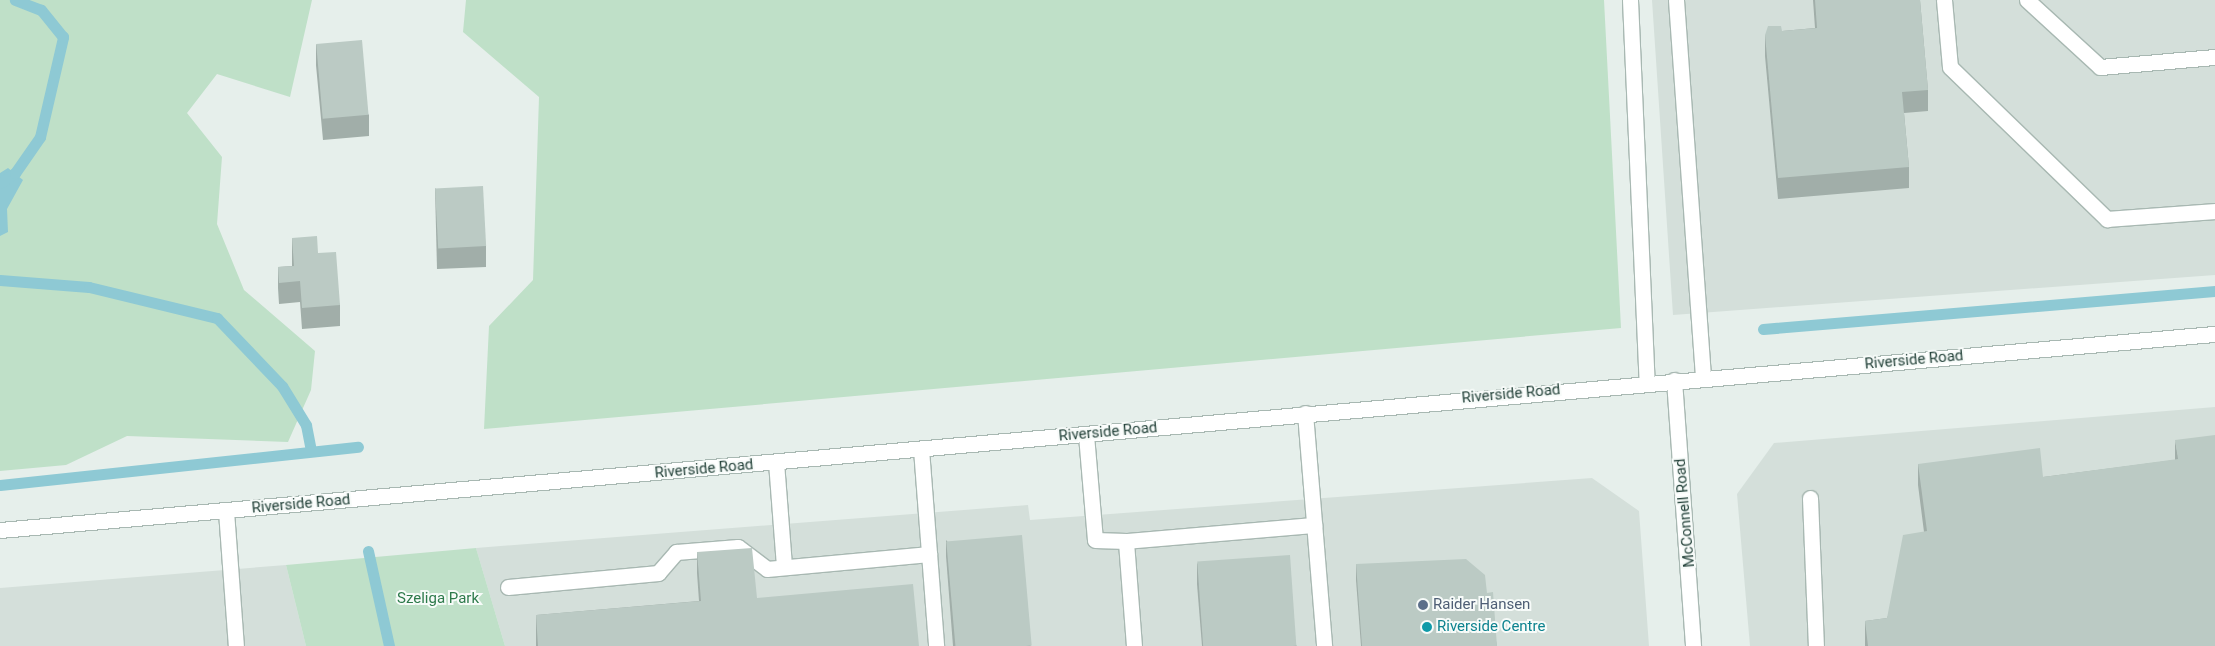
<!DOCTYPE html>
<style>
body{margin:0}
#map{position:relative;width:2215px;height:646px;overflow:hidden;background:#e6efeb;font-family:Roboto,sans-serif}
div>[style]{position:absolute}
.built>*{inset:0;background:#d4dfda}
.green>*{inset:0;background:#bfe0c8}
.water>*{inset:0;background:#8ec9d4}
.stream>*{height:11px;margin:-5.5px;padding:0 5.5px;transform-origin:5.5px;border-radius:5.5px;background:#8ec9d4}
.roads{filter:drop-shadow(1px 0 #a8b8b2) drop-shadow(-1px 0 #a8b8b2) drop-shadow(0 1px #a8b8b2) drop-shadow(0 -1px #a8b8b2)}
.lane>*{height:15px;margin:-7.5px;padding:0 7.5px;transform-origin:7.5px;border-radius:7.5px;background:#fff}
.street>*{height:15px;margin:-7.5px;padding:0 7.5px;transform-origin:7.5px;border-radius:7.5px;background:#fff}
.secondary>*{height:15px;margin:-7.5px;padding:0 7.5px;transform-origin:7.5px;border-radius:7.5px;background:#fff}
.wall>*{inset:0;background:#a1aea9}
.building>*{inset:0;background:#bbcac4;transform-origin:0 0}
.dots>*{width:14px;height:14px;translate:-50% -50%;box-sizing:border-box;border:2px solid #f7fbf9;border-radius:50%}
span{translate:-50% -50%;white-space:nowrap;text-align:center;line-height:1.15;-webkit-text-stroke:4px #f7fbf9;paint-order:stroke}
.street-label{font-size:15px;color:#24423a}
.park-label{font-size:15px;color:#2d7a4b}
.service-label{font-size:15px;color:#4e5e75}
.left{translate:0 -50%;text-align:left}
.culture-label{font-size:15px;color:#0d838f}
</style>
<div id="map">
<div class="built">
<i style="clip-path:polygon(1652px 0,2215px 0,2215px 275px,1673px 315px)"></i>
<i style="clip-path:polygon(2215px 407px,2215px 646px,1750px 646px,1737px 494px,1774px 443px)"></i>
<i style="clip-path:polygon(1592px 478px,1639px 511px,1649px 646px,505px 646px,476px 548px,1028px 505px,1030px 520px)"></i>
<i style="clip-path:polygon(286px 565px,306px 646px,0 646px,0 588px)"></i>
</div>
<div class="green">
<i style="clip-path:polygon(0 0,312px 0,290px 97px,217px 74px,187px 113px,222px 157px,217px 224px,244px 290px,315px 351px,311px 390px,288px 442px,127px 436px,66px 465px,0 471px)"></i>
<i style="clip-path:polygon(466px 0,1604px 0,1621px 328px,484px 429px,489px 326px,533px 280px,539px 97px,463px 32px)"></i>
<i style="clip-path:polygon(476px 548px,505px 646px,306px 646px,286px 565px)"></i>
</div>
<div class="water">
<i style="clip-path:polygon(8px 168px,23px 180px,7px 209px,8px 232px,0 236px,0 173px)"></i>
</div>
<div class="stream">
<i style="left:0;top:183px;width:18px;rotate:-34deg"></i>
<i style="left:15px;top:173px;width:44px;rotate:-55.2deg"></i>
<i style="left:40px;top:137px;width:103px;rotate:-77deg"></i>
<i style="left:63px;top:37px;width:35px;rotate:-129deg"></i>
<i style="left:41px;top:10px;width:28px;rotate:-159deg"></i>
<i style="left:0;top:280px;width:89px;rotate:4.5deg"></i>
<i style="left:89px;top:287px;width:132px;rotate:13.6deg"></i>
<i style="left:217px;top:318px;width:94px;rotate:46.3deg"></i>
<i style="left:282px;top:386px;width:46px;rotate:58.4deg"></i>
<i style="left:306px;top:425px;width:26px;rotate:79deg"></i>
<i style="left:1763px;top:329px;width:454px;rotate:-4.8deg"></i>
<i style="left:0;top:485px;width:360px;rotate:-6.1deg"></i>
<i style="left:368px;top:551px;width:97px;rotate:77.5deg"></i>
</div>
<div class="roads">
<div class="lane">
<i style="left:1630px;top:0;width:382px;rotate:87.5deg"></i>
<i style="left:1676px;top:0;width:378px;rotate:85.9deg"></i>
<i style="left:1944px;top:0;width:67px;rotate:84.9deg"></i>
<i style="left:1950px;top:67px;width:219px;rotate:44.1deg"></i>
<i style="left:2107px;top:219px;width:108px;rotate:-4.2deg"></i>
<i style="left:2027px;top:0;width:99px;rotate:42.5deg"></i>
<i style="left:2100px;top:67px;width:115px;rotate:-5deg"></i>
<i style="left:1305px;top:413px;width:234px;rotate:85.3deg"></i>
<i style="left:1086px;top:435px;width:105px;rotate:85.1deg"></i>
<i style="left:1095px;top:540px;width:31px;rotate:2deg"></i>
<i style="left:921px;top:449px;width:198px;rotate:85.6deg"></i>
<i style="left:776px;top:462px;width:105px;rotate:85.6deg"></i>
<i style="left:1810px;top:498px;width:148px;rotate:87.7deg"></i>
<i style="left:226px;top:511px;width:135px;rotate:85.8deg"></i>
<i style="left:508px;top:587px;width:151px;rotate:-5.3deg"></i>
<i style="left:658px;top:573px;width:28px;rotate:-49deg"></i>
<i style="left:676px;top:552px;width:62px;rotate:-4.6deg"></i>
<i style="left:738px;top:547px;width:36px;rotate:37deg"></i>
<i style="left:767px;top:569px;width:163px;rotate:-5.3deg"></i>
<i style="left:1134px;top:646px;width:105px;rotate:-94.4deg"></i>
<i style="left:1126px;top:541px;width:189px;rotate:-4.9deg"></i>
</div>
<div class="street">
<i style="left:1674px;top:380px;width:267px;rotate:85.9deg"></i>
</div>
<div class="secondary">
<i style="left:0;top:530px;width:2224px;rotate:-5.06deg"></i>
</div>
</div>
<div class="wall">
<i style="clip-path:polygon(1813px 0,1920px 0,1928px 90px,1928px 111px,1904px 113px,1909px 167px,1909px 188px,1778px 199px,1765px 56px,1765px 35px,1782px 31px,1815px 28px)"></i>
<i style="clip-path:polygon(316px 44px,369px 115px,369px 136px,323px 140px,316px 65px)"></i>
<i style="clip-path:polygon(435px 188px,486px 246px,486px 267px,437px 269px)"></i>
<i style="clip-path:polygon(292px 238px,318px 253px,340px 305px,340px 326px,302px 329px,300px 302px,279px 304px,278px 288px,278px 267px,292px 266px)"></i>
<i style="clip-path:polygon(2175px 440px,2215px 646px,1865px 646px,1865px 621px,1887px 618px,1924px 532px,1918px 485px,1918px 464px,2043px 477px,2175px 460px)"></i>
<i style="clip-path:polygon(946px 540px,1031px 646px,953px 646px,946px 556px)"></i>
<i style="clip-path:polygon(697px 552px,757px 598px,919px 646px,536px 646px,536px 615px,699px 601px,697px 573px)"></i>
<i style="clip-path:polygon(1197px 563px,1297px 646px,1202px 646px,1197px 584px)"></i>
<i style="clip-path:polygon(1356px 564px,1487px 593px,1497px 646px,1361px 646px,1356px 580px)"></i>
</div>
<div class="building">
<i style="clip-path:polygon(1815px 0,1920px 0,1928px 90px,1902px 92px,1909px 167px,1778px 178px,1765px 35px,1768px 26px,1781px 26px,1782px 31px,1817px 28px)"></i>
<i style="left:362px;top:40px;width:75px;height:46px;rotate:85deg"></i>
<i style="left:483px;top:186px;width:60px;height:48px;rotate:87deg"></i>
<i style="clip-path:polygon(317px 236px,318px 253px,336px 252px,340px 305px,302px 308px,300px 281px,279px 283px,278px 267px,294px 266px,292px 238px)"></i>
<i style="clip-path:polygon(2215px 435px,2215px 646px,1868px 646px,1865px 621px,1887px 618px,1903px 535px,1927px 531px,1918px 464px,2040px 448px,2043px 477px,2178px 459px,2175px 440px)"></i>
<i style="left:1022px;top:535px;width:111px;height:76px;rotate:85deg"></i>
<i style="clip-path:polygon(752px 548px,757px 598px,913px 584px,919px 646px,538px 646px,536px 615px,701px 601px,697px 552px)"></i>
<i style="left:1290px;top:555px;width:91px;height:93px;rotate:86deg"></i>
<i style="clip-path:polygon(1466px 559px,1485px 575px,1487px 593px,1493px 592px,1497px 646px,1362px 646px,1356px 564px)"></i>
</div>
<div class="dots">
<i style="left:1423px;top:605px;background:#5c6f8a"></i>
<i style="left:1427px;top:627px;background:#0f9aa8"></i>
</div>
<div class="street-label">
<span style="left:1914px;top:360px;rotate:-5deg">Riverside Road</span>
<span style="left:1511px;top:394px;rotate:-5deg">Riverside Road</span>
<span style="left:1108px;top:432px;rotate:-5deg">Riverside Road</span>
<span style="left:704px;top:469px;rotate:-5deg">Riverside Road</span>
<span style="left:301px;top:504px;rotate:-5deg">Riverside Road</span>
<span style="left:1685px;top:513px;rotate:-95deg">McConnell Road</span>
</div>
<div class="park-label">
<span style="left:438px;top:599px">Szeliga Park</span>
</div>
<div class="service-label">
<span class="left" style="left:1433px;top:605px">Raider Hansen</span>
</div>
<div class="culture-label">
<span class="left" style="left:1437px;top:627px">Riverside Centre</span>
</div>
</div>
